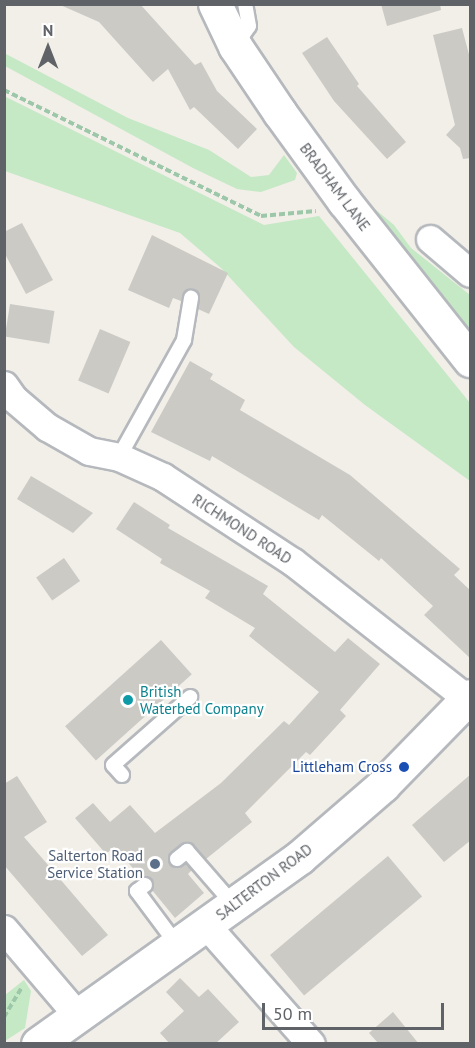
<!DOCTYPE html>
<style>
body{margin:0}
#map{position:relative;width:475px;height:1048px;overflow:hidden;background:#f1efe8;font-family:"PT Sans",sans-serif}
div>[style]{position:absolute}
.green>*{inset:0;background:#c5e8c5}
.building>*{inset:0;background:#cccac5;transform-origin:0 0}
.path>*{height:4px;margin-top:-2px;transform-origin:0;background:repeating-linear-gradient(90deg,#9cc7a9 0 6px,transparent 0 9px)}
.roads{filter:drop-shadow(2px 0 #b5b8bc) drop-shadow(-2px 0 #b5b8bc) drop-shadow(0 2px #b5b8bc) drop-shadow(0 -2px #b5b8bc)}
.lane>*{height:14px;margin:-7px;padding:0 7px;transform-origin:7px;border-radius:7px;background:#fff}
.street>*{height:27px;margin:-13.5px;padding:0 13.5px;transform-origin:13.5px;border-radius:13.5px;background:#fff}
.secondary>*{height:33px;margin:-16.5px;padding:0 16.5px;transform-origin:16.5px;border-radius:16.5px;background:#fff}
.dots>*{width:16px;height:16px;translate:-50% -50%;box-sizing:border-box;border:3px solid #fff;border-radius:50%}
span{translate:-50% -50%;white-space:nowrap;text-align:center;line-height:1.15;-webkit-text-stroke:4.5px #fff;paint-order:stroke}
.street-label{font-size:15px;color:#5f6368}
.culture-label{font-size:15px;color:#0d838f}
.left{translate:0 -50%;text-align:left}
.transit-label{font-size:15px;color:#164399}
.right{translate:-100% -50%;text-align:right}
.service-label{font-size:15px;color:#4e5e75}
.frame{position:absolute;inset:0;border:6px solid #5f6368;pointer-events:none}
.north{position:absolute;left:18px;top:18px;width:60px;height:60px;-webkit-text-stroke:4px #fff;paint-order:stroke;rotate:0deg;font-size:16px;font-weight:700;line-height:24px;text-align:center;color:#5f6368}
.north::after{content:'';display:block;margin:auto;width:21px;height:27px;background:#5f6368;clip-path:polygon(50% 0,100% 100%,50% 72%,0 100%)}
.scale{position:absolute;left:262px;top:1003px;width:182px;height:27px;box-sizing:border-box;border:3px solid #5f6368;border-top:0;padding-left:8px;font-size:18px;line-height:21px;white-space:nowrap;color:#5f6368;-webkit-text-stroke:4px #fff;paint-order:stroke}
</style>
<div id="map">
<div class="green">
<i style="clip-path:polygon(4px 53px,128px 118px,209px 150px,251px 177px,269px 175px,284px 155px,297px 173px,295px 180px,261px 192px,237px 189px,193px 168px,5px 66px)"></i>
<i style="clip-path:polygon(4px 96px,264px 225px,319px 216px,470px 403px,470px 481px,365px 405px,294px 347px,221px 268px,180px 233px,5px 171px)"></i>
<i style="clip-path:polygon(358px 195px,394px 225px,411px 248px,470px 295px,470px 337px)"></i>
<i style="clip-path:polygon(24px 980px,31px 991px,25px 1028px,5px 1041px,5px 995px)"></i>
</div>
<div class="building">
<i style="clip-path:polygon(58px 4px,140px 4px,195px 65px,201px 62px,217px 91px,257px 129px,238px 149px,194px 107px,190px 110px,168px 69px,153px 82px,99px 22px)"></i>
<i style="clip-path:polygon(381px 4px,440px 4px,441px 10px,387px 26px)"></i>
<i style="clip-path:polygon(462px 28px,471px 62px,471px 158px,463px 159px,460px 148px,446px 135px,455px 125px,433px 35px)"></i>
<i style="clip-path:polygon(327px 37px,359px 84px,357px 86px,406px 142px,387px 159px,334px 101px,302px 53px)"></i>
<i style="clip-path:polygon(22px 223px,53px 280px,26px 294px,4px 252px,4px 232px)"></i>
<i style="clip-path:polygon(152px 235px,228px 273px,209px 314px,198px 309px,200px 295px,193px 289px,184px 292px,181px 301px,173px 298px,169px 308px,128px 290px)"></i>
<i style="left:10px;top:304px;width:45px;height:33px;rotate:9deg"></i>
<i style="left:100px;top:329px;width:33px;height:56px;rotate:23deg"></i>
<i style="clip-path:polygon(190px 361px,213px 374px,210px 379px,245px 400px,240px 410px,350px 475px,460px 569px,454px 575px,471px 591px,471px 659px,424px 615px,433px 606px,381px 558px,379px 561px,322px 515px,319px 520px,212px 456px,210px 461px,151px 432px)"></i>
<i style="clip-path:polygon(31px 476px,60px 493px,93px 513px,73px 533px,17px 499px)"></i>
<i style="clip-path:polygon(134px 502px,170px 525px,168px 528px,268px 586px,263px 594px,335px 652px,348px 638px,380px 664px,340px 710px,346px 716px,310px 755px,306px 752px,245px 813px,252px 822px,206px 859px,189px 842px,171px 852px,170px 865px,178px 868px,186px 863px,192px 870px,188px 874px,204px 893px,175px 918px,152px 890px,152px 879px,141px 877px,114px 847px,106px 854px,75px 818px,93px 803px,110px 822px,130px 805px,155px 833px,221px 783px,284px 721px,289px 725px,319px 692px,249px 636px,255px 628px,205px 598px,210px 591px,160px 563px,162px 559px,116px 529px)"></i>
<i style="left:64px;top:558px;width:28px;height:34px;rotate:55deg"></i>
<i style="left:161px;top:640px;width:46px;height:129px;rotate:48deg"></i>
<i style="clip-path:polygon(471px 774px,471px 840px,444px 862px,412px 825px)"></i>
<i style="clip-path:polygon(17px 776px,47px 822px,24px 837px,108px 935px,82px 956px,4px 865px,4px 784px)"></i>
<i style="left:388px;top:856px;width:53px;height:154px;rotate:50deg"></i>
<i style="clip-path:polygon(180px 978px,199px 997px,208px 989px,239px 1022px,215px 1044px,170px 1044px,160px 1033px,184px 1011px,166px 992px)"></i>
<i style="clip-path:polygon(393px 1012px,419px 1044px,379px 1044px,369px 1033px)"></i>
</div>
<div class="path">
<i style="left:4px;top:90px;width:286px;rotate:26.1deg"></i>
<i style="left:261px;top:216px;width:55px;rotate:-5.2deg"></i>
<i style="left:4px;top:1017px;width:33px;rotate:-59deg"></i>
</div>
<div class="roads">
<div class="lane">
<i style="left:235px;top:46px;width:24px;rotate:-55deg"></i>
<i style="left:249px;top:26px;width:22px;rotate:-100deg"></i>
<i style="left:119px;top:457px;width:134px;rotate:-60.9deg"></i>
<i style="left:184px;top:340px;width:43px;rotate:-80.5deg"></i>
<i style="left:122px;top:775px;width:13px;rotate:-132deg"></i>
<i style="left:113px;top:765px;width:103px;rotate:-41.4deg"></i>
<i style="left:177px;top:859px;width:13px;rotate:-39deg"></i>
<i style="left:187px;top:851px;width:72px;rotate:49deg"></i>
<i style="left:145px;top:885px;width:10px;rotate:143deg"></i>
<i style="left:137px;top:891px;width:69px;rotate:53.3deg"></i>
</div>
<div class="street">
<i style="left:430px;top:239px;width:52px;rotate:40.4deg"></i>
<i style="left:4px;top:385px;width:16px;rotate:55deg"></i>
<i style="left:13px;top:398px;width:45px;rotate:40.5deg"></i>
<i style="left:47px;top:427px;width:48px;rotate:29.7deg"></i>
<i style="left:89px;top:451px;width:31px;rotate:11deg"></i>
<i style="left:119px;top:457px;width:48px;rotate:24.4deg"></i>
<i style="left:163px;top:477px;width:155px;rotate:33.2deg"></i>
<i style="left:293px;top:562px;width:222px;rotate:38.1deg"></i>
<i style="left:207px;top:926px;width:157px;rotate:48.6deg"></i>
<i style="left:4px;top:929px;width:114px;rotate:49.6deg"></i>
</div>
<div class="secondary">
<i style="left:215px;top:4px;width:47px;rotate:64.5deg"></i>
<i style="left:235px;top:46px;width:81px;rotate:56.1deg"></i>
<i style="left:280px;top:113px;width:109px;rotate:54deg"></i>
<i style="left:344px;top:201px;width:203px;rotate:51.6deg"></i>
<i style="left:38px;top:1044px;width:322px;rotate:-35.5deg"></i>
<i style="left:300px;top:857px;width:110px;rotate:-40.9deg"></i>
<i style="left:383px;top:785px;width:124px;rotate:-45.7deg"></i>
</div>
</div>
<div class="dots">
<i style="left:128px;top:700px;background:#0f9aa8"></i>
<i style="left:404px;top:767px;background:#1a4fb4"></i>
<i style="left:155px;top:864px;background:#5c6f8a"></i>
</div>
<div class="street-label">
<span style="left:335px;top:187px;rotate:53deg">BRADHAM LANE</span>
<span style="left:242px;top:529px;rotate:33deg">RICHMOND ROAD</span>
<span style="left:264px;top:882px;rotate:-37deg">SALTERTON ROAD</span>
</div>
<div class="culture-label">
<span class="left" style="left:140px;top:700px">British<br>Waterbed Company</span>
</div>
<div class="transit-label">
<span class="right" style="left:392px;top:767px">Littleham Cross</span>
</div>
<div class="service-label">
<span class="right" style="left:143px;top:864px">Salterton Road<br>Service Station</span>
</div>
<div class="frame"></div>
<div class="north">N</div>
<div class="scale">50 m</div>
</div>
